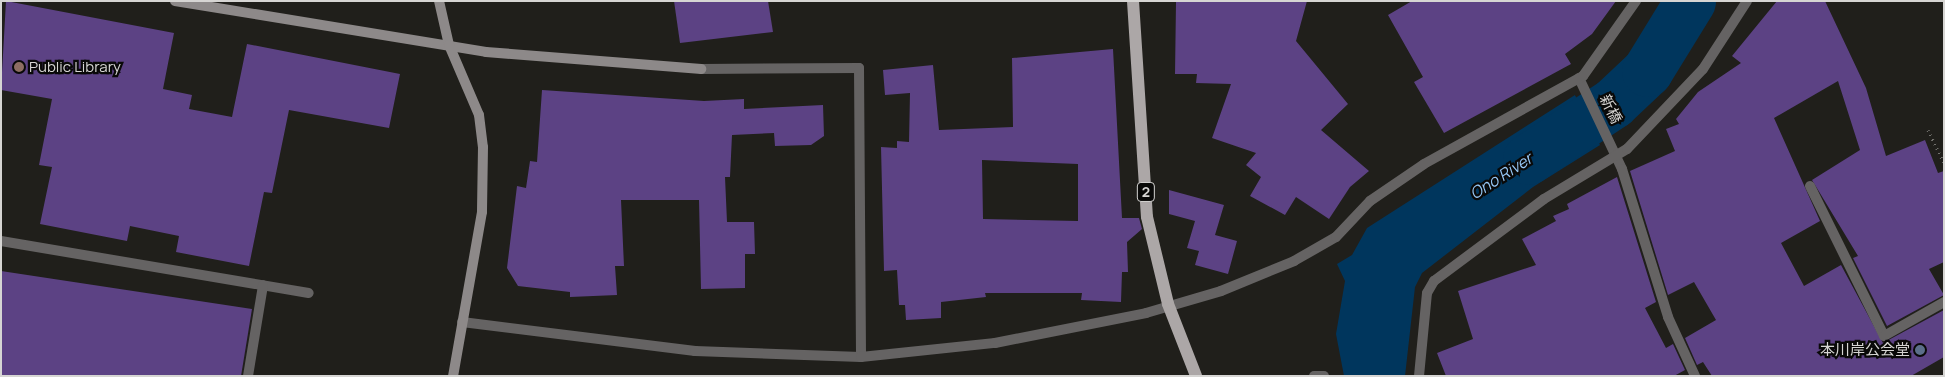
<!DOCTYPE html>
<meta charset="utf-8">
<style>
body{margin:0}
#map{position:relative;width:1945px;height:377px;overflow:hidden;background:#201f1b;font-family:Manrope,"Noto Sans JP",sans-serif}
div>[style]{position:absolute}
.water>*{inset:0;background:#00365d}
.pier>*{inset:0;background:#201f1b;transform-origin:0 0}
.river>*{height:51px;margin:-25.5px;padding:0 25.5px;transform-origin:25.5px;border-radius:25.5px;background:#00365d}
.building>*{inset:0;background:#5c4284}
.path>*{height:3px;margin-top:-1.5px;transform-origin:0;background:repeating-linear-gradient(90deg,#72716d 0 1px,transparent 0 5px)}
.lane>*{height:10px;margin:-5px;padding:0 5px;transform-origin:5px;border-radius:5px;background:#656363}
.street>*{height:10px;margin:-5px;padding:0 5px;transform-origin:5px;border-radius:5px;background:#656363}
.secondary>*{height:10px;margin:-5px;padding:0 5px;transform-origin:5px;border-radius:5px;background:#8d8989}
.primary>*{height:12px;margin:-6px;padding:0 6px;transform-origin:6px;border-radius:6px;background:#aca7a7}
.dots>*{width:14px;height:14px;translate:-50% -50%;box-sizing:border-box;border:2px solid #090908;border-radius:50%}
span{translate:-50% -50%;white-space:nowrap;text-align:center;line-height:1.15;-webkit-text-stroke:4.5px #090908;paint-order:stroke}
.shield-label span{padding:1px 4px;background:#090908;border:1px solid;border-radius:4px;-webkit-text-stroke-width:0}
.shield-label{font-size:14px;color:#d6d5d3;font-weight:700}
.poi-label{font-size:15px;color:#d6d5d3}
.left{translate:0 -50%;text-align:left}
.right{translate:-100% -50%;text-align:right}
.street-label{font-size:15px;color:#d6d5d3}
.water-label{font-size:16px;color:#96c7f5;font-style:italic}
.frame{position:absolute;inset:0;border:2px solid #d6d5d3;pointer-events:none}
</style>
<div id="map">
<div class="water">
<i style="clip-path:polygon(1575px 95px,1600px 145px,1533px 187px,1422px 273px,1415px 287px,1405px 376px,1344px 376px,1336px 334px,1345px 281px,1337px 264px,1352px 255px,1367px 228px)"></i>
</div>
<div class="pier">
<i style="left:1577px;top:94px;width:56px;height:2px;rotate:63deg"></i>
</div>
<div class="river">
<i style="left:1528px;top:159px;width:102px;rotate:-33.4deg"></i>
<i style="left:1613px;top:103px;width:47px;rotate:-43.3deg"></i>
<i style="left:1647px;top:71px;width:82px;rotate:-58.4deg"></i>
</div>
<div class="building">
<i style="clip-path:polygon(6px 1px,174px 33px,163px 89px,192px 95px,189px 109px,232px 117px,247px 44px,400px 74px,389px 128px,289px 110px,272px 193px,264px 192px,249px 266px,176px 252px,179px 236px,130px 226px,127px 241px,40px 224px,52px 167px,39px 165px,52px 99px,1px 90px)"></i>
<i style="clip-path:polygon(674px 1px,768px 1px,773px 32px,680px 43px)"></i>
<i style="clip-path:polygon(1307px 1px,1296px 41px,1348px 104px,1321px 130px,1369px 171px,1350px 187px,1329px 219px,1296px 197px,1285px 215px,1250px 196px,1261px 177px,1246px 165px,1256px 153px,1212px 138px,1231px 84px,1196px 83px,1197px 74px,1175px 74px,1176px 2px)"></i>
<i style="clip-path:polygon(1412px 1px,1616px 1px,1592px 34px,1565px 54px,1571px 64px,1444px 133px,1414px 82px,1423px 77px,1388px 15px)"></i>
<i style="clip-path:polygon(1777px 1px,1825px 1px,1866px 88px,1886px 156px,1925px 140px,1938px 173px,1944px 171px,1944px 262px,1929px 269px,1944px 295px,1887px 326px,1853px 258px,1858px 256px,1812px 180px,1860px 150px,1838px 81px,1774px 118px,1820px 221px,1781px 243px,1804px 286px,1841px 265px,1883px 343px,1944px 310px,1944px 357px,1911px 376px,1712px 376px,1703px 362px,1697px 365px,1685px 338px,1716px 320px,1694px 282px,1668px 295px,1630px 171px,1675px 151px,1666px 129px,1679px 124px,1676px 119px,1698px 92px,1741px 63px,1732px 56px)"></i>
<i style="clip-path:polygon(evenodd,1113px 49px,1122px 218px,1139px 218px,1142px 229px,1127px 242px,1128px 272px,1122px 272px,1121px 302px,1081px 300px,1082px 293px,985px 293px,986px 297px,941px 302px,941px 318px,906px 320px,905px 305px,899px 305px,897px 270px,884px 271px,881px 147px,897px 148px,897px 141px,909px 142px,910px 93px,885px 95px,883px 70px,933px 65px,939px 130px,1013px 127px,1012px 58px,1113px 49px,982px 160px,1078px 164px,1078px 221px,983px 219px,982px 160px)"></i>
<i style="clip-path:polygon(542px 90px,704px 101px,744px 99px,744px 109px,823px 105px,824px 136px,811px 145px,775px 146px,774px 133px,732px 135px,730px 177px,725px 177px,727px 222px,754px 222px,755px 254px,745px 254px,745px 288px,701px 289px,699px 200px,621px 200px,624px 266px,615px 266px,617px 295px,570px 297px,570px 292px,518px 286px,507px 268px,517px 186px,526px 188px,530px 161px,537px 162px)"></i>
<i style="clip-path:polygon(1617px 177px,1656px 302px,1645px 308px,1666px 348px,1673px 344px,1685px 370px,1674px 376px,1446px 376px,1437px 353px,1473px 339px,1458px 291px,1536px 265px,1522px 239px,1556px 221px,1553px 216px,1569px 209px,1567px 204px)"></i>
<i style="clip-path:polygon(1169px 190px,1224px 205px,1215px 235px,1237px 241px,1228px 274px,1195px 265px,1199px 251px,1187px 248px,1195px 221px,1169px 214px)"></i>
<i style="clip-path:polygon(1px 271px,252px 309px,241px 376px,1px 376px)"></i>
</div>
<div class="path">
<i style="left:1928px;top:130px;width:37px;rotate:64deg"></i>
</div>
<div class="lane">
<i style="left:1810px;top:186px;width:167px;rotate:63.7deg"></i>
<i style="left:1884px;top:336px;width:69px;rotate:-29.5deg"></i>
</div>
<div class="street">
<i style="left:701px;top:69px;width:158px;rotate:-0.4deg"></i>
<i style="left:859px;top:68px;width:289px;rotate:89.6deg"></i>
<i style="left:1579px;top:78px;width:101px;rotate:64.7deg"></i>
<i style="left:1622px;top:169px;width:155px;rotate:72.7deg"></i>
<i style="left:1668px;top:317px;width:65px;rotate:65.4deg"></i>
<i style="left:1px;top:241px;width:312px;rotate:9.6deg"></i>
<i style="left:462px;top:322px;width:235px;rotate:7.1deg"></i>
<i style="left:695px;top:351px;width:166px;rotate:2.1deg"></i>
<i style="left:861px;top:357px;width:135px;rotate:-6deg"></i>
<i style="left:995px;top:343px;width:154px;rotate:-11.2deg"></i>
<i style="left:1146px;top:313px;width:78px;rotate:-16.3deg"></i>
<i style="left:1221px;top:291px;width:79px;rotate:-22.3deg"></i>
<i style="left:1294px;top:261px;width:48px;rotate:-29.7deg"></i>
<i style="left:1336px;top:237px;width:50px;rotate:-46.6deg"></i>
<i style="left:1370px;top:201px;width:65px;rotate:-34.4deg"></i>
<i style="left:1424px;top:164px;width:182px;rotate:-29deg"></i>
<i style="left:1583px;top:76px;width:92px;rotate:-54.8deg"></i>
<i style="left:248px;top:376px;width:92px;rotate:-80.6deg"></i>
<i style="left:1314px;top:376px;width:10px"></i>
<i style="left:1419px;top:376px;width:83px;rotate:-84.5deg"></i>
<i style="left:1427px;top:293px;width:14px;rotate:-60deg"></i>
<i style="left:1434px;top:281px;width:137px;rotate:-36.7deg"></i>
<i style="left:1544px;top:199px;width:97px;rotate:-31.1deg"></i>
<i style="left:1627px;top:149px;width:110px;rotate:-46.5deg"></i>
<i style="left:1703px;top:69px;width:81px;rotate:-57.1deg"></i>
</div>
<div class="secondary">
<i style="left:175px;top:1px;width:315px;rotate:9.3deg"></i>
<i style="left:486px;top:52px;width:216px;rotate:4.5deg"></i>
<i style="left:439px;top:1px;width:45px;rotate:77.2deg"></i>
<i style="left:449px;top:45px;width:76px;rotate:66.8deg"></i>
<i style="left:479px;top:115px;width:32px;rotate:83deg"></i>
<i style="left:483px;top:147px;width:65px;rotate:90.9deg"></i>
<i style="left:482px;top:212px;width:167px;rotate:100deg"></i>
</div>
<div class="primary">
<i style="left:1133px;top:1px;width:216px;rotate:86.3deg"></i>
<i style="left:1147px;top:217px;width:89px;rotate:76.4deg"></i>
<i style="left:1168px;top:304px;width:77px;rotate:68.7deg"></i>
</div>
<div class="dots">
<i style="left:19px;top:67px;background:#8d6e63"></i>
<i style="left:1920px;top:350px;background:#5c6f8a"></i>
</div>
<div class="shield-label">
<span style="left:1146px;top:192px">2</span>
</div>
<div class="poi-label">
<span class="left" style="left:29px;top:67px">Public Library</span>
<span class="right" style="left:1910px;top:350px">本川岸公会堂</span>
</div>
<div class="street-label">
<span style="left:1611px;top:109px;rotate:64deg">新橋</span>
</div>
<div class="water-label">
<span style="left:1501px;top:176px;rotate:-33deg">Ono River</span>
</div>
<div class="frame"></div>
</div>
